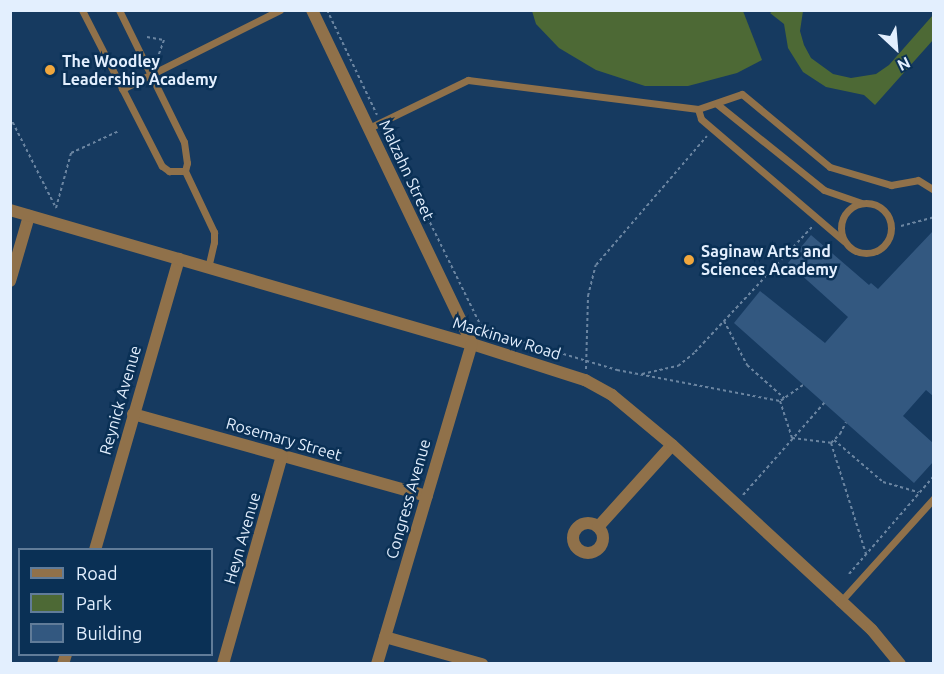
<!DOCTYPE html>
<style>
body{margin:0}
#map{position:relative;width:944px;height:674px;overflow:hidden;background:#163a60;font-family:Ubuntu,sans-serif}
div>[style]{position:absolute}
.green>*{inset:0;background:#4d6935}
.building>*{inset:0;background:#335880}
.path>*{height:2px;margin-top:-1px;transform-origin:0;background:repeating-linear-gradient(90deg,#6b85a1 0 3px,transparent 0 6px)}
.service>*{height:7px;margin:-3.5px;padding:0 3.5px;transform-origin:3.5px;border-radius:3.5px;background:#90714a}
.service>.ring{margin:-3.5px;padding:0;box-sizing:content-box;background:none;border:7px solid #90714a;border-radius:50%}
.minor>*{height:12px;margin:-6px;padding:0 6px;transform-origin:6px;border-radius:6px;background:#90714a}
.minor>.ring{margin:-6px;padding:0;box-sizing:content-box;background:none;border:12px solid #90714a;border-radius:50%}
.tertiary>*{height:12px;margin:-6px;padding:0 6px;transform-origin:6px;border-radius:6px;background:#90714a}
.dots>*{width:16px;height:16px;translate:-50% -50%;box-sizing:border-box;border:3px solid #0a3055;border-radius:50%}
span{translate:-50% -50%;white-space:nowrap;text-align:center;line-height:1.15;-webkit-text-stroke:5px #0a3055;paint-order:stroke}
.poi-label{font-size:16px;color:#e3effe;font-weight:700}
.left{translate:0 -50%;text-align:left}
.street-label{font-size:16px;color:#e3effe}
.frame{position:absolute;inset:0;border:12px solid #e3effe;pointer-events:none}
.legend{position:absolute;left:18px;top:548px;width:195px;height:108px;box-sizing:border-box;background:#0a3055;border:2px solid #617c99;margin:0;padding:8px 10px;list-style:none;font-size:18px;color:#e3effe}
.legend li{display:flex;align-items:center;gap:12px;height:30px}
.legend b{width:30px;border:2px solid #617c99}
.north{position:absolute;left:866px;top:18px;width:60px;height:60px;-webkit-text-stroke:4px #0a3055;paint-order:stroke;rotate:154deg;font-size:16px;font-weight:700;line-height:24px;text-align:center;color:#e3effe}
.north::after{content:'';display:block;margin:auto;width:21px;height:27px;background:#e3effe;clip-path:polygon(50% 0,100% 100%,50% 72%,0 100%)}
</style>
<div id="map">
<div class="green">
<i style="clip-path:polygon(532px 11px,743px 11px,762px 60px,737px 73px,688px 86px,645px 86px,596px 70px,559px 48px,536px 24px)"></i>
<i style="clip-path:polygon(773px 11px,803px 11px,800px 31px,804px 45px,811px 58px,833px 74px,851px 78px,876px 74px,889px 65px,933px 15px,933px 40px,875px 105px,864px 95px,826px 87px,803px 72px,788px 48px,784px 24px,770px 13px)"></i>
</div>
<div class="building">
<i style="clip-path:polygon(933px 231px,933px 396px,926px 390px,903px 416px,933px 443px,933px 462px,914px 483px,734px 323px,760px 291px,825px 343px,848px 317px,788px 263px,811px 235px,869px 285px,871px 283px,878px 289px)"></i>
</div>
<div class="path">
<i style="left:327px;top:10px;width:116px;rotate:64.5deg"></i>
<i style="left:147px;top:37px;width:17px;rotate:10deg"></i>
<i style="left:164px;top:40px;width:20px;rotate:110deg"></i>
<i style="left:10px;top:117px;width:102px;rotate:63.2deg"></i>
<i style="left:56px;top:208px;width:57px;rotate:-74.7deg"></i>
<i style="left:71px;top:153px;width:53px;rotate:-24.6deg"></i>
<i style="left:385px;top:131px;width:222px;rotate:63.8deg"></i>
<i style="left:483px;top:330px;width:140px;rotate:16.6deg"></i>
<i style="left:617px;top:370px;width:166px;rotate:10.8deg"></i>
<i style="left:901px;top:226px;width:34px;rotate:-15deg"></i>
<i style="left:724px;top:321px;width:50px;rotate:62.4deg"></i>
<i style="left:747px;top:365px;width:50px;rotate:41.7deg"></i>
<i style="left:586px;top:369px;width:73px;rotate:-88.4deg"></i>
<i style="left:588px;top:296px;width:32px;rotate:-76deg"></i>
<i style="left:596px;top:265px;width:170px;rotate:-49.3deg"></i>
<i style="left:642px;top:374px;width:37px;rotate:-13deg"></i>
<i style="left:678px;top:366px;width:22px;rotate:-39deg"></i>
<i style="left:695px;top:352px;width:173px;rotate:-46.9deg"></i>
<i style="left:803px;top:385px;width:28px;rotate:145deg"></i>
<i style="left:780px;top:401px;width:39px;rotate:72deg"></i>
<i style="left:792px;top:438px;width:39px;rotate:7deg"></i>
<i style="left:831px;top:443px;width:13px;rotate:-45deg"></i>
<i style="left:840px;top:434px;width:13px;rotate:-63deg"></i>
<i style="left:834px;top:440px;width:65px;rotate:40.6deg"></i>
<i style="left:883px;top:482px;width:37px;rotate:16deg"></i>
<i style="left:831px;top:443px;width:116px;rotate:72.5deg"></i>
<i style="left:743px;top:495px;width:123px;rotate:-48.6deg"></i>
<i style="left:849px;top:574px;width:130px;rotate:-49.1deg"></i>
</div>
<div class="service">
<i style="left:82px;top:10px;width:175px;rotate:62.9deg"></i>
<i style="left:162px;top:166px;width:9px;rotate:36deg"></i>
<i style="left:169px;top:171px;width:16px"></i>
<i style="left:119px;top:10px;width:147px;rotate:63.8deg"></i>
<i style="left:184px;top:142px;width:21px;rotate:82deg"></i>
<i style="left:187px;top:163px;width:8px;rotate:104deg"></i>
<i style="left:185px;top:171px;width:68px;rotate:64.6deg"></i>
<i style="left:214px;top:232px;width:10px;rotate:90deg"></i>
<i style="left:214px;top:242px;width:27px;rotate:103deg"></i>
<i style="left:122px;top:89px;width:177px;rotate:-26.6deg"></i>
<i style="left:717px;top:104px;width:137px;rotate:38.8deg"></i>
<i style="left:824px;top:190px;width:39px;rotate:19deg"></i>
<i style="left:698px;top:109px;width:10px;rotate:73deg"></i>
<i style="left:701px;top:119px;width:188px;rotate:40.5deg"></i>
<i style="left:369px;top:128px;width:110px;rotate:-25.9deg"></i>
<i style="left:468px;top:80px;width:232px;rotate:7.2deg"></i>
<i style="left:698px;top:109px;width:46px;rotate:-18.8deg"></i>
<i style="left:742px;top:94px;width:114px;rotate:39.7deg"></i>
<i style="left:830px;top:167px;width:64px;rotate:16.4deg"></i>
<i style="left:891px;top:185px;width:27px;rotate:-10deg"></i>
<i style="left:918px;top:180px;width:19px;rotate:32deg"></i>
<i class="ring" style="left:841px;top:203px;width:43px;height:43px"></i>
<i style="left:841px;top:601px;width:139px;rotate:-47.9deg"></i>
</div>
<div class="minor">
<i style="left:10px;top:281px;width:68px;rotate:-73.7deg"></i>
<i style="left:133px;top:414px;width:305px;rotate:15.6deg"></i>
<i class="ring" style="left:573px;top:523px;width:18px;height:18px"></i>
<i style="left:598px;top:527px;width:110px;rotate:-47.9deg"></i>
<i style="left:95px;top:550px;width:303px;rotate:-73.9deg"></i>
<i style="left:385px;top:637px;width:101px;rotate:15.6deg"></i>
<i style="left:63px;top:664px;width:10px;rotate:-73deg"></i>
<i style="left:223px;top:664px;width:216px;rotate:-74.2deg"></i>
</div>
<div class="tertiary">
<i style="left:312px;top:10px;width:370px;rotate:64.4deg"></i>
<i style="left:10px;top:210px;width:481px;rotate:16.2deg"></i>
<i style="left:472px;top:344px;width:119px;rotate:17.7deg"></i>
<i style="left:585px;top:380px;width:31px;rotate:29deg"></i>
<i style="left:612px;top:395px;width:78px;rotate:39.8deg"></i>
<i style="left:672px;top:445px;width:230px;rotate:42.7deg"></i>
<i style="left:841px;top:601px;width:42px;rotate:43.1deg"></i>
<i style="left:872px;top:630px;width:44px;rotate:50.5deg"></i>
<i style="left:377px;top:664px;width:334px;rotate:-73.5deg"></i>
</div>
<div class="dots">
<i style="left:50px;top:70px;background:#f0a73e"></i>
<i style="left:689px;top:260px;background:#f0a73e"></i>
</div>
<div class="poi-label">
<span class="left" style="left:62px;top:70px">The Woodley<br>Leadership Academy</span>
<span class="left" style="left:701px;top:260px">Saginaw Arts and<br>Sciences Academy</span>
</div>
<div class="street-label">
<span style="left:407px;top:170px;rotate:65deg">Malzahn Street</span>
<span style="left:507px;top:338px;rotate:17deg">Mackinaw Road</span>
<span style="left:120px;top:400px;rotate:-74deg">Reynick Avenue</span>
<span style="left:284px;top:439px;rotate:16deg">Rosemary Street</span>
<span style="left:408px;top:499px;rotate:-74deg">Congress Avenue</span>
<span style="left:242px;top:538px;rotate:-74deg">Heyn Avenue</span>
</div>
<div class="frame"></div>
<ul class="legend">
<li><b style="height:8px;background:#90714a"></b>Road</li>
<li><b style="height:16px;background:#4d6935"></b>Park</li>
<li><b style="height:16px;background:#335880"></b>Building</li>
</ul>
<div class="north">N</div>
</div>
